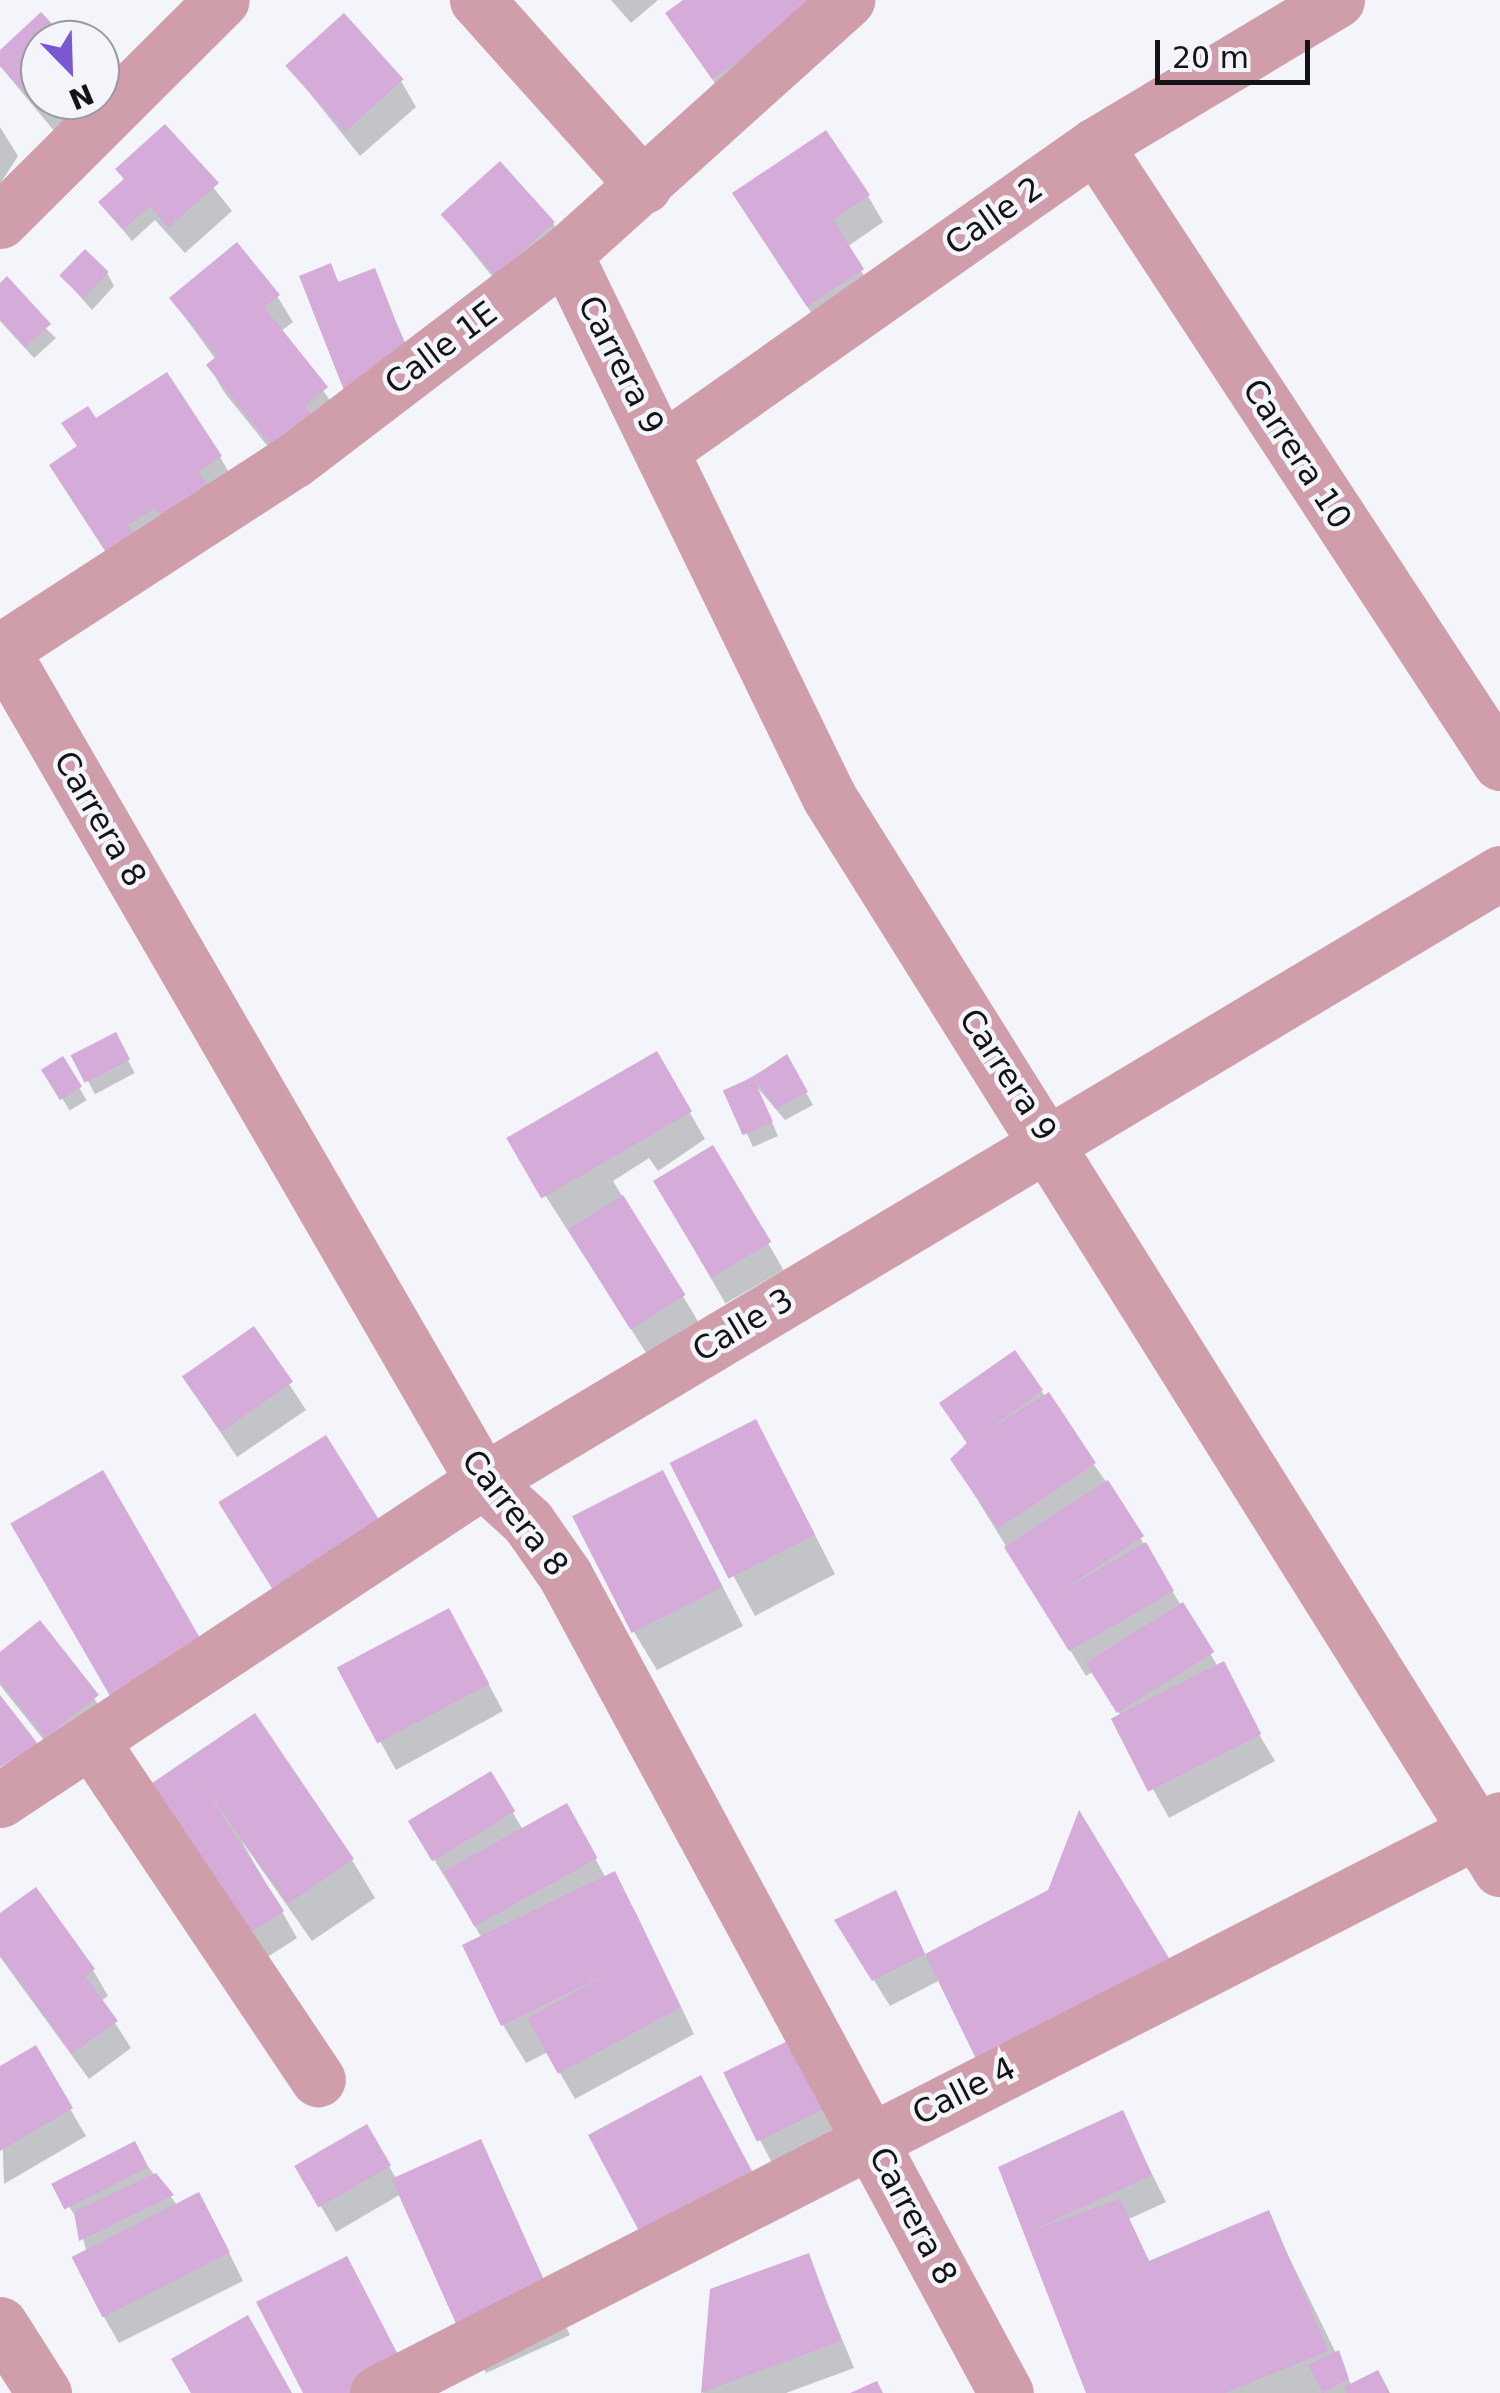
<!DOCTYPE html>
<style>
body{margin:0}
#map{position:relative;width:1500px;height:2393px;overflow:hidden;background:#f4f5fb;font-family:"DejaVu Sans",sans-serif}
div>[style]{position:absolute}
.shadow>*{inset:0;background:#0003;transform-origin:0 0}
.building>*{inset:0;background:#d5abd9;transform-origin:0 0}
.minor>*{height:55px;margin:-27.5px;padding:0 27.5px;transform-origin:27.5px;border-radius:27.5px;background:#d09eaa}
span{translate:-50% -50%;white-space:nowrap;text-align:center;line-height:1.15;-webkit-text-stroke:9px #f4f5fb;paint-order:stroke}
.street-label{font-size:32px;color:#141416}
.north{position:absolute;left:20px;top:20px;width:100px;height:100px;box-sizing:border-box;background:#f4f5fb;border:2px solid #9a9b9f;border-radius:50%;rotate:157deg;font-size:28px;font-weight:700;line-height:40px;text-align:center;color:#141416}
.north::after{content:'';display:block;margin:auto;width:35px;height:45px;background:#7b58d2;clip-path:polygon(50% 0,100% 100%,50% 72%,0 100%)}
.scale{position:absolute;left:1155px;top:40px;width:155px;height:45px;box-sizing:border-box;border:5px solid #141416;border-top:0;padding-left:12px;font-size:30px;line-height:35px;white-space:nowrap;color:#141416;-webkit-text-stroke:8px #f4f5fb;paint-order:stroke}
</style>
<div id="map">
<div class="shadow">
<i style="clip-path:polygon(611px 0,658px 0,631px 23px)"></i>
<i style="clip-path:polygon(688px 0,847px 0,729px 104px,668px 14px)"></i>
<i style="clip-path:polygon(41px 16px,63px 40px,40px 40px,40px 100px,100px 100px,60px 138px,0 66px,0 53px)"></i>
<i style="clip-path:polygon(288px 66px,401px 81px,416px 107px,360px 156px)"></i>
<i style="clip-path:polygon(0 127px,18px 156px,0 184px)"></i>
<i style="clip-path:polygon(165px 127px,232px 211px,185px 253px,155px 220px,132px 241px,101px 203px,125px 181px,119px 170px)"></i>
<i style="clip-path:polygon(868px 196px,883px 222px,847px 247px,877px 297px,824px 332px,768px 247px)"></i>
<i style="clip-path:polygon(443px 215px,553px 223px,568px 250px,511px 300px)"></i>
<i style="clip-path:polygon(330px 267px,340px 284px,374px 271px,427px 393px,363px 418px)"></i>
<i style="clip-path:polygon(107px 273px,114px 286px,92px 310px,62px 276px)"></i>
<i style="clip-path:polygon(0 286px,56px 338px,34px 358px,0 321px)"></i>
<i style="clip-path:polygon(277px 296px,293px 322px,280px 332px,341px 415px,294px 479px,224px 392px,209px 366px,216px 360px,172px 299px)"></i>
<i style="clip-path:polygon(96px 422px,220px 457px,235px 483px,142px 552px,79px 448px)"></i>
<i style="left:115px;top:1036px;width:42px;height:45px;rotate:62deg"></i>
<i style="clip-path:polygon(656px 1054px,705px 1139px,658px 1171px,649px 1158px,613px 1181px,699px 1323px,647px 1354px,527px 1167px)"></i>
<i style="clip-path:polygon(786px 1057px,813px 1105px,785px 1120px,756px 1086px,778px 1136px,753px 1147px,727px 1091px)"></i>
<i style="left:62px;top:1059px;width:48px;height:20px;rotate:59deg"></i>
<i style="left:713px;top:1148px;width:141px;height:67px;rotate:60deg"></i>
<i style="clip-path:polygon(253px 1329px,306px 1410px,237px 1457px,200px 1402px)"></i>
<i style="clip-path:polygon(1014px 1353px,1107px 1483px,1275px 1761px,1169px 1818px,1116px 1722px,1122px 1718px,1094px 1671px,1086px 1676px,969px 1486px,968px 1445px,942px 1404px)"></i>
<i style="clip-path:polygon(777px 1461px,835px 1574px,755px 1616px,674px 1465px)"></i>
<i style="clip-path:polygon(684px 1512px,743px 1626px,657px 1670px,634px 1632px)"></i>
<i style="clip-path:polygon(39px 1624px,112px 1723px,62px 1763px,0 1685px,0 1655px)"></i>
<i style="clip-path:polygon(463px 1637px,503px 1711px,396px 1770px,340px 1669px)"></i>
<i style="clip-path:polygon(191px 1762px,352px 1860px,375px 1898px,312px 1941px,241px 1840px,297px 1938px,249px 1969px)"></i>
<i style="clip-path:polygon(490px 1774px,523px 1830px,566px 1807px,606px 1878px,614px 1874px,636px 1913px,694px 2034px,575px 2099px,548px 2052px,526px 2063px,503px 2025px,482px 1938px,410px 1820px)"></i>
<i style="clip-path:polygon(895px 1893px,926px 1956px,1172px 1969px,940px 1980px,890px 2006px,853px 1947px)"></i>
<i style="clip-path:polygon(0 1916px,93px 1970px,108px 1996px,101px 2001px,131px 2048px,89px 2079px,0 1957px)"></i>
<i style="clip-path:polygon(35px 2049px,86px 2136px,4px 2184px,0 2069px)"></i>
<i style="clip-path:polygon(810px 2066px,843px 2133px,774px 2167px,726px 2074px)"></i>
<i style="clip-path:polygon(1122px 2114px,1166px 2202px,1129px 2219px,1150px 2263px,1268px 2214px,1352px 2386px,1388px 2393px,1088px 2393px,1029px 2231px)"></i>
<i style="clip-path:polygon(366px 2127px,397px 2180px,480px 2143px,570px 2335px,486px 2373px,401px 2194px,336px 2232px,298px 2167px)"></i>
<i style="clip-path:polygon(141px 2157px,177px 2205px,214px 2222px,243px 2281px,119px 2343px,104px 2317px,78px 2220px,55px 2186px)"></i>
<i style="clip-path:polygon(808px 2256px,854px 2368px,786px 2393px,703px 2393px,713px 2291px)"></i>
</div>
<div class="building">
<i style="clip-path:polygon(683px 0,832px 0,712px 79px,665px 13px)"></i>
<i style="clip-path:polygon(41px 12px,67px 40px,40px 40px,40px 100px,59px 100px,44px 114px,0 66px,0 50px)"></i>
<i style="left:344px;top:13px;width:89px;height:79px;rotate:48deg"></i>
<i style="clip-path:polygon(165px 124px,219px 183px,168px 228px,150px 206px,123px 230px,98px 202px,124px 179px,115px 169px)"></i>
<i style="clip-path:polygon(826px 130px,870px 195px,833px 220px,864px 269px,807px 307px,732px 193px)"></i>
<i style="left:500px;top:161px;width:82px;height:80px;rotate:48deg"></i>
<i style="clip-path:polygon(237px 242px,280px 295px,264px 307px,328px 387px,305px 406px,317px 421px,278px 454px,206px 365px,217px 356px,169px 298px)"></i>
<i style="left:85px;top:249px;width:33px;height:37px;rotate:44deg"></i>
<i style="clip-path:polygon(331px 263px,338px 282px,375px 268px,413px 366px,345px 393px,299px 276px)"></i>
<i style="clip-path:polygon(7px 276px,51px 324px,25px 347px,0 319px,0 283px)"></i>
<i style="clip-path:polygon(167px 372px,222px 456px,198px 472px,214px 494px,167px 525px,155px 508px,128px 525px,136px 536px,107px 554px,49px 465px,77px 446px,61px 423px,88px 406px,96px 418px)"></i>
<i style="left:116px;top:1032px;width:31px;height:51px;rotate:63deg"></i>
<i style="left:657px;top:1051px;width:70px;height:174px;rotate:60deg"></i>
<i style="clip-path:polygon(787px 1054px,808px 1092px,776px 1109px,753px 1077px)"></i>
<i style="left:63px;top:1056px;width:36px;height:26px;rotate:58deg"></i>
<i style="left:753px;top:1077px;width:49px;height:33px;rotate:66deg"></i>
<i style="left:713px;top:1145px;width:113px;height:70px;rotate:59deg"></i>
<i style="left:623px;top:1195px;width:118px;height:65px;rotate:58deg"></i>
<i style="left:254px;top:1326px;width:68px;height:88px;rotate:55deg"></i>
<i style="clip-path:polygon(1015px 1350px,1043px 1390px,982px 1434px,1049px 1392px,1096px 1463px,998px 1529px,950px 1459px,967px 1443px,939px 1403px)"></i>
<i style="left:756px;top:1419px;width:130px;height:97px;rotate:63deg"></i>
<i style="left:326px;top:1435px;width:105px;height:127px;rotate:58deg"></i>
<i style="left:103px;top:1470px;width:201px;height:107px;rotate:60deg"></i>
<i style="left:663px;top:1470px;width:131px;height:102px;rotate:63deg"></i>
<i style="clip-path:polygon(1108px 1480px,1144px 1536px,1058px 1593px,1146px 1542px,1174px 1591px,1069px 1651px,1004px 1547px)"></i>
<i style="left:1183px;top:1602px;width:59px;height:115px;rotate:58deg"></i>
<i style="left:449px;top:1608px;width:86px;height:127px;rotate:62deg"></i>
<i style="clip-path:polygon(40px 1620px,99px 1695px,45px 1738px,0 1682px,0 1652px)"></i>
<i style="left:1224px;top:1661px;width:82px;height:127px;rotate:63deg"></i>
<i style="clip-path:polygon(0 1695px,38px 1744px,0 1767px)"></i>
<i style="clip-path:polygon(255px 1713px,354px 1859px,288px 1904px,202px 1784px,284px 1911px,232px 1944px,136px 1794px)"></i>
<i style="left:491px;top:1771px;width:47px;height:97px;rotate:59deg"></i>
<i style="left:567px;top:1803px;width:63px;height:141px;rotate:61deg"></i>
<i style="clip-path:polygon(1079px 1810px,1175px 1968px,978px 2063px,925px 1954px,1048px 1890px)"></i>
<i style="clip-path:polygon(615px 1871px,681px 2007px,558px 2074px,527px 2018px,614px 1971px,501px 2026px,462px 1945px)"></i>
<i style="clip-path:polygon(36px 1887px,95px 1969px,85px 1976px,118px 2021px,72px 2054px,0 1955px,0 1913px)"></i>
<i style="clip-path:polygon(896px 1890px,925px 1954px,872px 1981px,834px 1920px)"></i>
<i style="left:796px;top:2037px;width:77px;height:81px;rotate:64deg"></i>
<i style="clip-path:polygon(36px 2045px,73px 2108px,0 2151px,0 2066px)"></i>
<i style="left:701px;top:2075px;width:114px;height:128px;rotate:62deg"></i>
<i style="clip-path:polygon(1123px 2110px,1152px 2175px,1033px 2230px,1120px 2199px,1149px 2261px,1269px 2210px,1328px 2351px,1225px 2393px,1086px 2393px,998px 2167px)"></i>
<i style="left:367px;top:2124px;width:48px;height:84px;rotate:60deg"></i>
<i style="left:481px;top:2139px;width:171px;height:98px;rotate:66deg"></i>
<i style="left:135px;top:2141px;width:29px;height:94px;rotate:63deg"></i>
<i style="clip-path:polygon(156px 2173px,174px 2195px,79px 2241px,74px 2212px)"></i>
<i style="left:199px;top:2192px;width:68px;height:143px;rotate:63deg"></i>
<i style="clip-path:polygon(809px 2253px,841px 2341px,701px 2393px,710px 2289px)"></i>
<i style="clip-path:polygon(347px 2256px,405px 2368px,357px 2393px,303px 2393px,256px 2302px)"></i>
<i style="clip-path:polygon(248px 2315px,292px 2393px,191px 2393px,171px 2359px)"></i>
<i style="clip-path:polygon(1339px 2350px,1349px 2379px,1323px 2393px,1308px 2365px)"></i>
<i style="clip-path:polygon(1378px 2370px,1390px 2393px,1347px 2393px,1344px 2387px)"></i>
<i style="clip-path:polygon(877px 2381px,883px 2393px,850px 2393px)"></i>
</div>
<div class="minor">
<i style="left:477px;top:0;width:250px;rotate:48.1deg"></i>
<i style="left:1095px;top:145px;width:739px;rotate:56.76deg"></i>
<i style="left:0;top:221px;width:313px;rotate:-44.9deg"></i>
<i style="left:565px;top:254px;width:604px;rotate:64.07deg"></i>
<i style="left:829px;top:797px;width:1265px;rotate:57.96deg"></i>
<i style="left:663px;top:449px;width:528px;rotate:-35.13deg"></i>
<i style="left:1095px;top:145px;width:282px;rotate:-30.9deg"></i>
<i style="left:0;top:647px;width:964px;rotate:59.92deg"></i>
<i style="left:483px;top:1481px;width:61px;rotate:42.3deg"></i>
<i style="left:528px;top:1522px;width:65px;rotate:55.1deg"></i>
<i style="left:565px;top:1575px;width:929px;rotate:61.67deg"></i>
<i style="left:0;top:651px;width:349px;rotate:-33deg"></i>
<i style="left:293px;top:461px;width:342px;rotate:-37.3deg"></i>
<i style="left:565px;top:254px;width:380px;rotate:-42deg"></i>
<i style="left:92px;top:1742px;width:406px;rotate:56.2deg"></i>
<i style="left:0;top:1800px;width:579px;rotate:-33.44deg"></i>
<i style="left:483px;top:1481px;width:1185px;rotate:-30.87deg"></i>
<i style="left:0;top:2324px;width:82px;rotate:57.5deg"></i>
<i style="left:377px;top:2393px;width:1261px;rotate:-27.07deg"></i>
</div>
<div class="street-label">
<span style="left:994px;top:216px;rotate:-35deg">Calle 2</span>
<span style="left:441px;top:348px;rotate:-37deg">Calle 1E</span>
<span style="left:621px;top:365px;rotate:63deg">Carrera 9</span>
<span style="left:1297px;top:454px;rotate:57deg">Carrera 10</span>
<span style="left:100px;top:819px;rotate:60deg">Carrera 8</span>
<span style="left:1008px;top:1075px;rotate:57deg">Carrera 9</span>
<span style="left:743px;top:1325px;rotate:-31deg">Calle 3</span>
<span style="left:515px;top:1513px;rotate:52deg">Carrera 8</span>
<span style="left:964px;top:2091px;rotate:-27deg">Calle 4</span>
<span style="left:913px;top:2216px;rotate:62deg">Carrera 8</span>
</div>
<div class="north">N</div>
<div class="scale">20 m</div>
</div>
